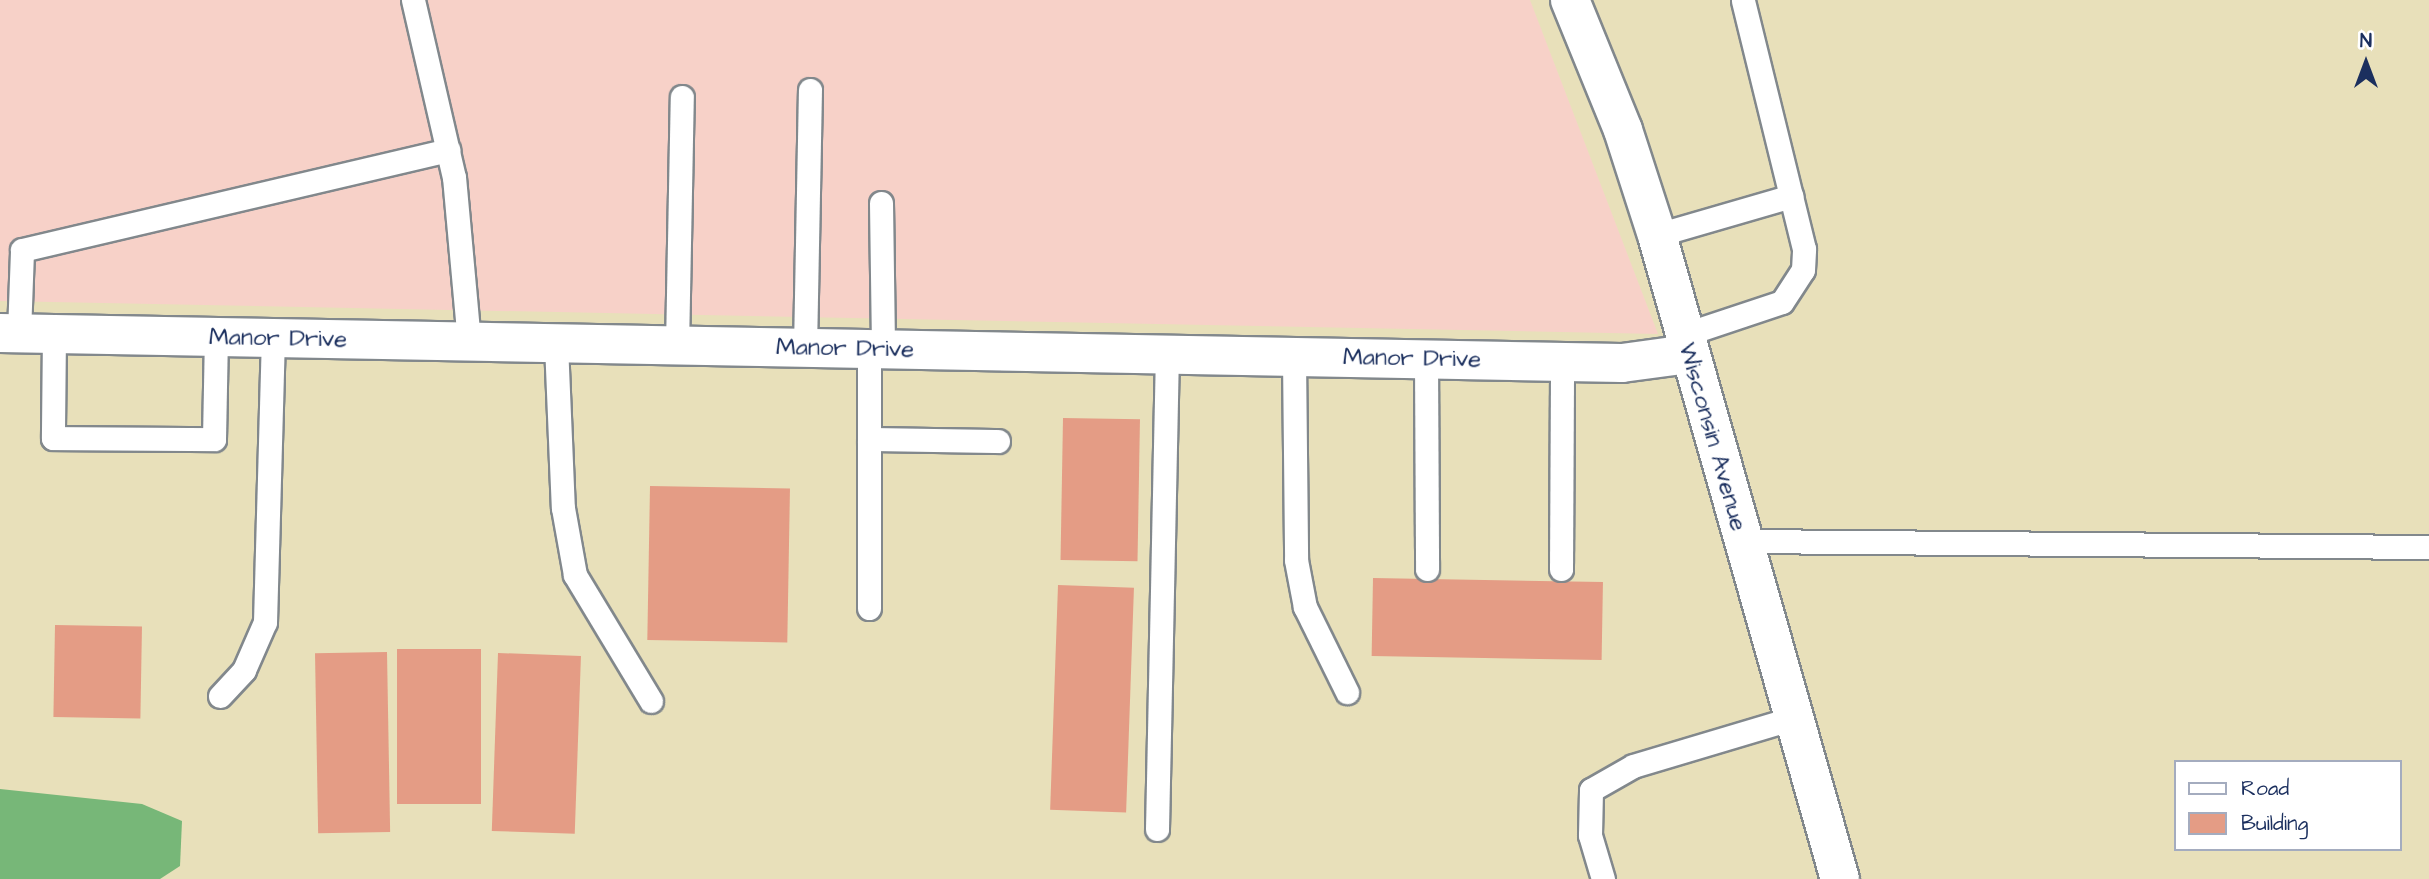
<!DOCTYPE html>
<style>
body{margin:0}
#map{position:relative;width:2429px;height:879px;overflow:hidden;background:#e8e0ba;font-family:"Architects Daughter",sans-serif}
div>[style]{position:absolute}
.built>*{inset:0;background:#f7d1c8}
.forest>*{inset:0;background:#77b778}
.building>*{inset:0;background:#e49c85;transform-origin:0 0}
.roads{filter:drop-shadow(2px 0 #82888c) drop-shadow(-2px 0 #82888c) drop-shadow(0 2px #82888c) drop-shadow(0 -2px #82888c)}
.service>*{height:23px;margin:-11.5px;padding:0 11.5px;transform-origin:11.5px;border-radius:11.5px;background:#fff}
.minor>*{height:38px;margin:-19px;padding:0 19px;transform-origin:19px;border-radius:19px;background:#fff}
span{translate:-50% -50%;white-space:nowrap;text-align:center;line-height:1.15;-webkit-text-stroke:5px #fff;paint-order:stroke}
.street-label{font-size:24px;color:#1b2f5e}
.legend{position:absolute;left:2174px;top:760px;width:228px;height:91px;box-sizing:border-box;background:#fff;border:2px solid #a4acbf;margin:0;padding:9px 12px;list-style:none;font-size:21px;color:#1b2f5e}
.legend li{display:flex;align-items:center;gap:14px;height:35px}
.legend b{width:35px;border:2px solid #a4acbf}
.north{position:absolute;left:2331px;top:28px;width:70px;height:70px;-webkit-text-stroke:5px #fff;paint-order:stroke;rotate:0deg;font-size:19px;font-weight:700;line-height:28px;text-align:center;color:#1b2f5e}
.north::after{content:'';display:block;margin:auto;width:24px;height:32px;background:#1b2f5e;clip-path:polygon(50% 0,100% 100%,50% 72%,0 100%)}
</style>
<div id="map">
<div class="built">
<i style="clip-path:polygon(0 0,1530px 0,1658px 334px,0 301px)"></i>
</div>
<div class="forest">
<i style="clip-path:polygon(0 789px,142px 804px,182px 821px,180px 866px,160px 879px,0 879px)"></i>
</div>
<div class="building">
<i style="left:1063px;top:418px;width:77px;height:142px;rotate:1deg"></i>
<i style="left:650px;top:486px;width:140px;height:154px;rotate:1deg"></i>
<i style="left:1373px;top:578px;width:230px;height:78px;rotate:1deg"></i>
<i style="left:1058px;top:585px;width:76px;height:225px;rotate:2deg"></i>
<i style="left:55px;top:625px;width:87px;height:92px;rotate:1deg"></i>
<i style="left:397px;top:649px;width:84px;height:155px"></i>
<i style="left:387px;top:652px;width:180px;height:72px;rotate:89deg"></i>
<i style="left:498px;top:653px;width:83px;height:178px;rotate:2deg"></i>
</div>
<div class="roads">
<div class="service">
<i style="left:413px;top:0;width:182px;rotate:77deg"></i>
<i style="left:454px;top:177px;width:167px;rotate:84.8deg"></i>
<i style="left:881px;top:203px;width:147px;rotate:89.2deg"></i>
<i style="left:1657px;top:235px;width:140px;rotate:-16.2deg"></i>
<i style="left:19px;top:333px;width:83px;rotate:-87.9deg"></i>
<i style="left:22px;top:250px;width:438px;rotate:-13.2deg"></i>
<i style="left:54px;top:334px;width:104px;rotate:90.6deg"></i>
<i style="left:53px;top:438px;width:161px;rotate:0.4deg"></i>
<i style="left:214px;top:439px;width:102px;rotate:-88.9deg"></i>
<i style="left:1683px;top:335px;width:104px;rotate:-18.4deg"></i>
<i style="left:1782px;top:302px;width:38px;rotate:-57deg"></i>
<i style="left:1803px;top:270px;width:21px;rotate:-87deg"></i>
<i style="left:1804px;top:249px;width:256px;rotate:-103.8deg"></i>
<i style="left:556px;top:344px;width:164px;rotate:87.6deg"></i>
<i style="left:563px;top:508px;width:68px;rotate:79.8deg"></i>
<i style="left:575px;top:575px;width:147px;rotate:58.9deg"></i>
<i style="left:677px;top:347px;width:250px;rotate:-88.9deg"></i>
<i style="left:805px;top:349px;width:259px;rotate:-88.9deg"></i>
<i style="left:869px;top:350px;width:258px;rotate:90deg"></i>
<i style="left:1294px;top:357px;width:203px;rotate:89.4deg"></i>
<i style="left:1296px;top:560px;width:48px;rotate:79.2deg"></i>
<i style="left:1305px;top:607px;width:95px;rotate:63.7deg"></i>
<i style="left:1426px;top:360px;width:209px;rotate:89.7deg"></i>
<i style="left:869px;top:439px;width:129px;rotate:0.9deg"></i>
<i style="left:1742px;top:541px;width:687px;rotate:0.5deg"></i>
<i style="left:1561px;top:569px;width:207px;rotate:-89.7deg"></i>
<i style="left:220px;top:696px;width:35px;rotate:-47deg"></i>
<i style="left:244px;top:670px;width:52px;rotate:-66.4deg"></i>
<i style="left:265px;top:622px;width:284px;rotate:-88.4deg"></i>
<i style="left:1157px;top:829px;width:474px;rotate:-88.8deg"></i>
<i style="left:1603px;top:879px;width:46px;rotate:-106.5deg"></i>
<i style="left:1590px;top:835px;width:45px;rotate:-88.7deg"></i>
<i style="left:1591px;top:790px;width:48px;rotate:-29.7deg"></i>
<i style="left:1633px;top:766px;width:165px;rotate:-16.6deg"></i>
</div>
<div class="minor">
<i style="left:1570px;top:0;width:140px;rotate:67.8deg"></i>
<i style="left:1623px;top:130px;width:110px;rotate:72.1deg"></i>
<i style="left:1657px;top:235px;width:669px;rotate:74.14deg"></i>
<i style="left:0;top:333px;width:1622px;rotate:1.06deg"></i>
<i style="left:1622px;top:363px;width:68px;rotate:-7.7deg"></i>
</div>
</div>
<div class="street-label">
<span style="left:278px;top:339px;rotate:1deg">Manor Drive</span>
<span style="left:845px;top:349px;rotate:1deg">Manor Drive</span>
<span style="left:1412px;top:359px;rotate:1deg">Manor Drive</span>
<span style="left:1712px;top:437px;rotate:74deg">Wisconsin Avenue</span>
</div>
<ul class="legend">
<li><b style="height:9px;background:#fff"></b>Road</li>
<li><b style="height:19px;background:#e49c85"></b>Building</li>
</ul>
<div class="north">N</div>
</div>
